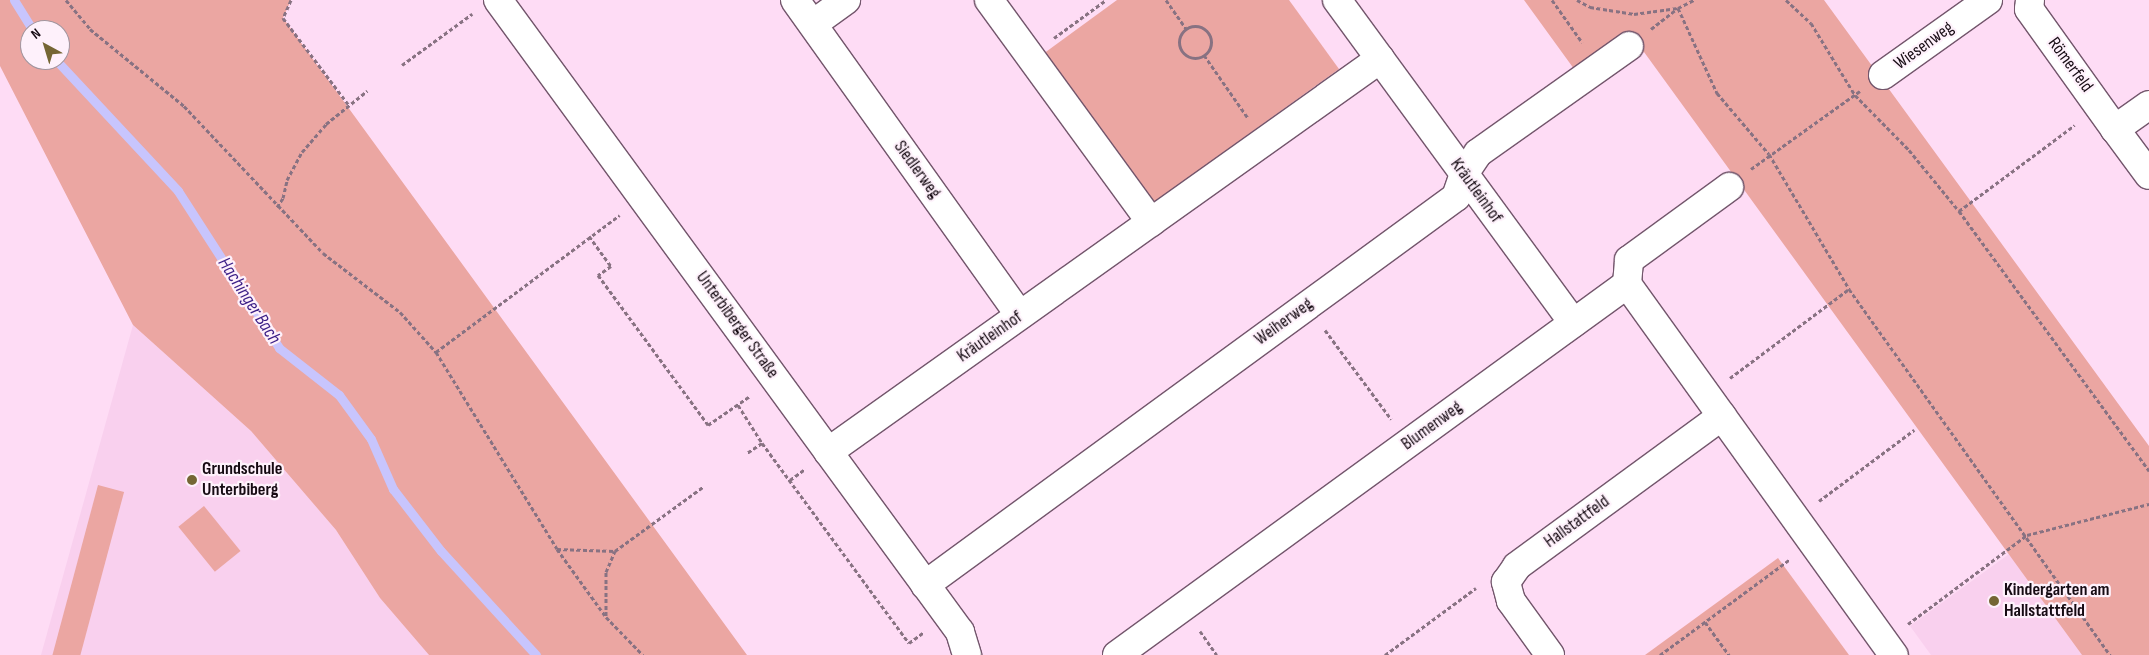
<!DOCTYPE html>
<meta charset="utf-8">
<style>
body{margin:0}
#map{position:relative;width:2149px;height:655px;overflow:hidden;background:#fedcf5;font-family:"Sofia Sans Condensed",sans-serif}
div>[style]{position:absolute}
.built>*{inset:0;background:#f9d0ee}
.green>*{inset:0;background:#eba6a2;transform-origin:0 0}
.stream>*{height:9px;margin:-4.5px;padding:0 4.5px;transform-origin:4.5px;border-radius:4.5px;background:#c8c5fd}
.path>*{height:3px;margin-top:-1.5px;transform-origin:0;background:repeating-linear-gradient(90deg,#887282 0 4px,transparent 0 6.5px)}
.path>.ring{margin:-1.5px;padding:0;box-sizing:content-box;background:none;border:3px solid #887282;border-radius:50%}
.roads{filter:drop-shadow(1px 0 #73566c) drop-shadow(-1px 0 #73566c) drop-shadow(0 1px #73566c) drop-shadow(0 -1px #73566c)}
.minor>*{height:28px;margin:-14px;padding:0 14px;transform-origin:14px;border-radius:14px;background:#fff}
.dots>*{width:14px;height:14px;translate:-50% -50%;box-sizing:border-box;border:2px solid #fef1fb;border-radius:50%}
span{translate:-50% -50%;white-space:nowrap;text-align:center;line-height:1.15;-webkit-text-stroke:4.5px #fef1fb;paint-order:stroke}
.street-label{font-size:18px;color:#160b13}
.poi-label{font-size:18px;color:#160b13;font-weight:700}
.left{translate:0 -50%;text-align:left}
.water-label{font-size:19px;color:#3b1e86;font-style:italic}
.north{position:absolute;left:20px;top:20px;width:50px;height:50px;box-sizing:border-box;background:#fef1fb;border:1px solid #a1959e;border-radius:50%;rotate:321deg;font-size:14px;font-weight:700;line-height:20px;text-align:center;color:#160b13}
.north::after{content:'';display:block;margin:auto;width:18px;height:22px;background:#756634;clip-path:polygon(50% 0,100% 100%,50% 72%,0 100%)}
</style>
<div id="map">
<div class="built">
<i style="clip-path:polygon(133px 325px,251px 431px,336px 530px,380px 598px,429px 655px,41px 655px)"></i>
<i style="clip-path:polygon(2009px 554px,2082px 655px,1931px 655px,1910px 626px)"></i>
</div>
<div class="green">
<i style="clip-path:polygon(evenodd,0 0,291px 0,283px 18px,747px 655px,429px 655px,380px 598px,336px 530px,251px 431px,133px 325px,0 66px,0 0,30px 30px,60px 30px,60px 60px,30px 60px,30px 30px)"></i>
<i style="clip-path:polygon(1117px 0,1289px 0,1339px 69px,1152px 204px,1043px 54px)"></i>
<i style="clip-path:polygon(1524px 0,1824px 0,2149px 446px,2149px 655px,2082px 655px,1644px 52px,1590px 91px)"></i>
<i style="left:98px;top:485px;width:27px;height:176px;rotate:15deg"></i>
<i style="left:204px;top:506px;width:58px;height:33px;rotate:51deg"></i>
<i style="clip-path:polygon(1778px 558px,1849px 655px,1645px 655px)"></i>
</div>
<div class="stream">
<i style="left:14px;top:0;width:36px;rotate:58deg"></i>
<i style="left:56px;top:60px;width:179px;rotate:47deg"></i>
<i style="left:178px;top:191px;width:187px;rotate:57.2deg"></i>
<i style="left:279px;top:348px;width:76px;rotate:38.1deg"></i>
<i style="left:339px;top:395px;width:54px;rotate:54deg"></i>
<i style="left:371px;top:439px;width:55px;rotate:66.3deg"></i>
<i style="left:393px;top:489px;width:78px;rotate:52.3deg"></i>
<i style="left:441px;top:551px;width:141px;rotate:47.6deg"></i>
</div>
<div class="path">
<i style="left:66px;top:0;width:38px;rotate:50deg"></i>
<i style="left:90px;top:29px;width:122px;rotate:39.3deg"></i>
<i style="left:184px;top:106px;width:202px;rotate:46.6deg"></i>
<i style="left:323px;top:253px;width:97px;rotate:37.5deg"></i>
<i style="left:400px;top:312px;width:54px;rotate:48deg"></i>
<i style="left:436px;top:352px;width:231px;rotate:58.4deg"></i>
<i style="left:557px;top:549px;width:84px;rotate:54.2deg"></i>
<i style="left:606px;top:617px;width:53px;rotate:45.8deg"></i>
<i style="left:291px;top:0;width:20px;rotate:114deg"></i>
<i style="left:283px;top:18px;width:108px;rotate:52.9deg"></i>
<i style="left:1166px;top:0;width:35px;rotate:55deg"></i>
<i style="left:1552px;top:0;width:52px;rotate:54.5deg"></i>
<i style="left:1577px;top:0;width:15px;rotate:28deg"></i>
<i style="left:1590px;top:7px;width:45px;rotate:9deg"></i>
<i style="left:1634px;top:14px;width:44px;rotate:-7.8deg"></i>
<i style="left:1678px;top:8px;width:18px;rotate:-27deg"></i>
<i style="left:1786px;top:0;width:34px;rotate:43deg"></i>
<i style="left:1811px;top:23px;width:84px;rotate:58.6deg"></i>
<i style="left:1855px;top:95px;width:77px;rotate:45.5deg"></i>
<i style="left:1909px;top:150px;width:79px;rotate:50.7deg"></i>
<i style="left:1959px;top:211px;width:322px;rotate:53.8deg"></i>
<i class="ring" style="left:1179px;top:26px;width:29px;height:29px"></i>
<i style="left:1651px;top:29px;width:34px;rotate:-38deg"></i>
<i style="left:1678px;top:8px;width:94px;rotate:65.4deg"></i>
<i style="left:1717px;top:93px;width:80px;rotate:49.6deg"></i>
<i style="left:1769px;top:154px;width:157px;rotate:59.3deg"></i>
<i style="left:1849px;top:289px;width:450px;rotate:54.5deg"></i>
<i style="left:1054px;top:38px;width:64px;rotate:-36.2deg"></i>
<i style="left:1204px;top:55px;width:77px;rotate:55.1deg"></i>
<i style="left:402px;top:65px;width:87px;rotate:-36.1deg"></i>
<i style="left:1751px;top:169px;width:134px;rotate:-35.6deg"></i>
<i style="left:277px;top:207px;width:11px;rotate:-56deg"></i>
<i style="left:283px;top:198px;width:18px;rotate:-77deg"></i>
<i style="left:287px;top:180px;width:32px;rotate:-62deg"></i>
<i style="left:302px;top:152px;width:37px;rotate:-49deg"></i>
<i style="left:326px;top:124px;width:53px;rotate:-38.8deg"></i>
<i style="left:1959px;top:211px;width:144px;rotate:-36.6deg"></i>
<i style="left:589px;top:236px;width:37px;rotate:54deg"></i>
<i style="left:611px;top:266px;width:16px;rotate:145deg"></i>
<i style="left:598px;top:275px;width:186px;rotate:53.7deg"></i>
<i style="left:708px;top:425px;width:51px;rotate:-34.6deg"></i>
<i style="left:1325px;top:330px;width:111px;rotate:53.4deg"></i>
<i style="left:436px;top:352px;width:229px;rotate:-36.7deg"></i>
<i style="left:1730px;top:378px;width:149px;rotate:-36.8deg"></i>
<i style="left:738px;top:405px;width:45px;rotate:57.7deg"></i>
<i style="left:762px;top:443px;width:18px;rotate:146deg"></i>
<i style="left:762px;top:443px;width:248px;rotate:53.7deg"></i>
<i style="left:909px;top:643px;width:19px;rotate:-36deg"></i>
<i style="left:790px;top:480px;width:19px;rotate:-36deg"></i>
<i style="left:1819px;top:501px;width:119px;rotate:-36.8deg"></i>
<i style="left:557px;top:549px;width:58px;rotate:2deg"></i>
<i style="left:615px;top:551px;width:110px;rotate:-36.1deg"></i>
<i style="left:606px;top:616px;width:44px;rotate:-90deg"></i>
<i style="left:606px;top:572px;width:23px;rotate:-67deg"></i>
<i style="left:1705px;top:622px;width:41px;rotate:54deg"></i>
<i style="left:1908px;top:624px;width:149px;rotate:-36.8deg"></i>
<i style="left:2027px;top:535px;width:126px;rotate:-14.3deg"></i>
<i style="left:1200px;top:631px;width:29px;rotate:55deg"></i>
<i style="left:1385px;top:655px;width:113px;rotate:-36.4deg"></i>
<i style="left:1660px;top:655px;width:162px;rotate:-36.4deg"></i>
</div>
<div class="roads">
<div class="minor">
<i style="left:498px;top:0;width:783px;rotate:53.83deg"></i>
<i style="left:960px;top:632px;width:24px;rotate:73deg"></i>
<i style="left:795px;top:0;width:387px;rotate:54.5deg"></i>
<i style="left:989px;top:0;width:275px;rotate:53.9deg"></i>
<i style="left:1337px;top:0;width:400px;rotate:53.8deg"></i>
<i style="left:2030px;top:0;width:9px;rotate:96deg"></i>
<i style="left:2029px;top:9px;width:148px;rotate:54.4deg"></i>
<i style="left:813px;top:24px;width:41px;rotate:-36deg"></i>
<i style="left:1883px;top:75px;width:129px;rotate:-35.5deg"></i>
<i style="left:2149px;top:105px;width:42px;rotate:144.8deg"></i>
<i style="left:2115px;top:129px;width:57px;rotate:53.5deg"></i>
<i style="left:1627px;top:284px;width:457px;rotate:54.3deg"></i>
<i style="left:828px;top:452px;width:678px;rotate:-35.45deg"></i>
<i style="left:925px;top:585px;width:658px;rotate:-36.16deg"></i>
<i style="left:1456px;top:197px;width:24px;rotate:-71deg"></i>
<i style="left:1464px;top:174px;width:25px;rotate:-56deg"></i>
<i style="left:1478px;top:153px;width:185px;rotate:-35.3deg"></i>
<i style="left:1117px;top:655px;width:631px;rotate:-36.03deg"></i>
<i style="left:1627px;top:284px;width:24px;rotate:-85deg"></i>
<i style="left:1629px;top:260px;width:124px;rotate:-36.1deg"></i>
<i style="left:1550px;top:655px;width:67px;rotate:-125.8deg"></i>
<i style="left:1511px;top:601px;width:20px;rotate:-105deg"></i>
<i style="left:1506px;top:582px;width:19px;rotate:-55deg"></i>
<i style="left:1517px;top:566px;width:254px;rotate:-36.2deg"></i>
</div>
</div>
<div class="dots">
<i style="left:192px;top:480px;background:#756634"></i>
<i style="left:1994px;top:601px;background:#756634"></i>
</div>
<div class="street-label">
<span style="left:1924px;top:46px;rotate:-36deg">Wiesenweg</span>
<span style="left:2070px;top:65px;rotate:54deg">Römerfeld</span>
<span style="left:917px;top:170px;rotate:54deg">Siedlerweg</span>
<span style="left:1476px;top:191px;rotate:54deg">Kräutleinhof</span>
<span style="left:1284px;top:322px;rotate:-36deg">Weiherweg</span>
<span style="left:737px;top:325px;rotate:54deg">Unterbiberger Straße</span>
<span style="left:990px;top:337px;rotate:-35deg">Kräutleinhof</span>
<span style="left:1432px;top:426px;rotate:-36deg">Blumenweg</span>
<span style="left:1577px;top:522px;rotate:-36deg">Hallstattfeld</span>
</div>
<div class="poi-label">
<span class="left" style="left:202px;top:480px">Grundschule<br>Unterbiberg</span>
<span class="left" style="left:2004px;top:601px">Kindergarten am<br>Hallstattfeld</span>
</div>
<div class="water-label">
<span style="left:249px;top:301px;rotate:57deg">Hachinger Bach</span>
</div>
<div class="north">N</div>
</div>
